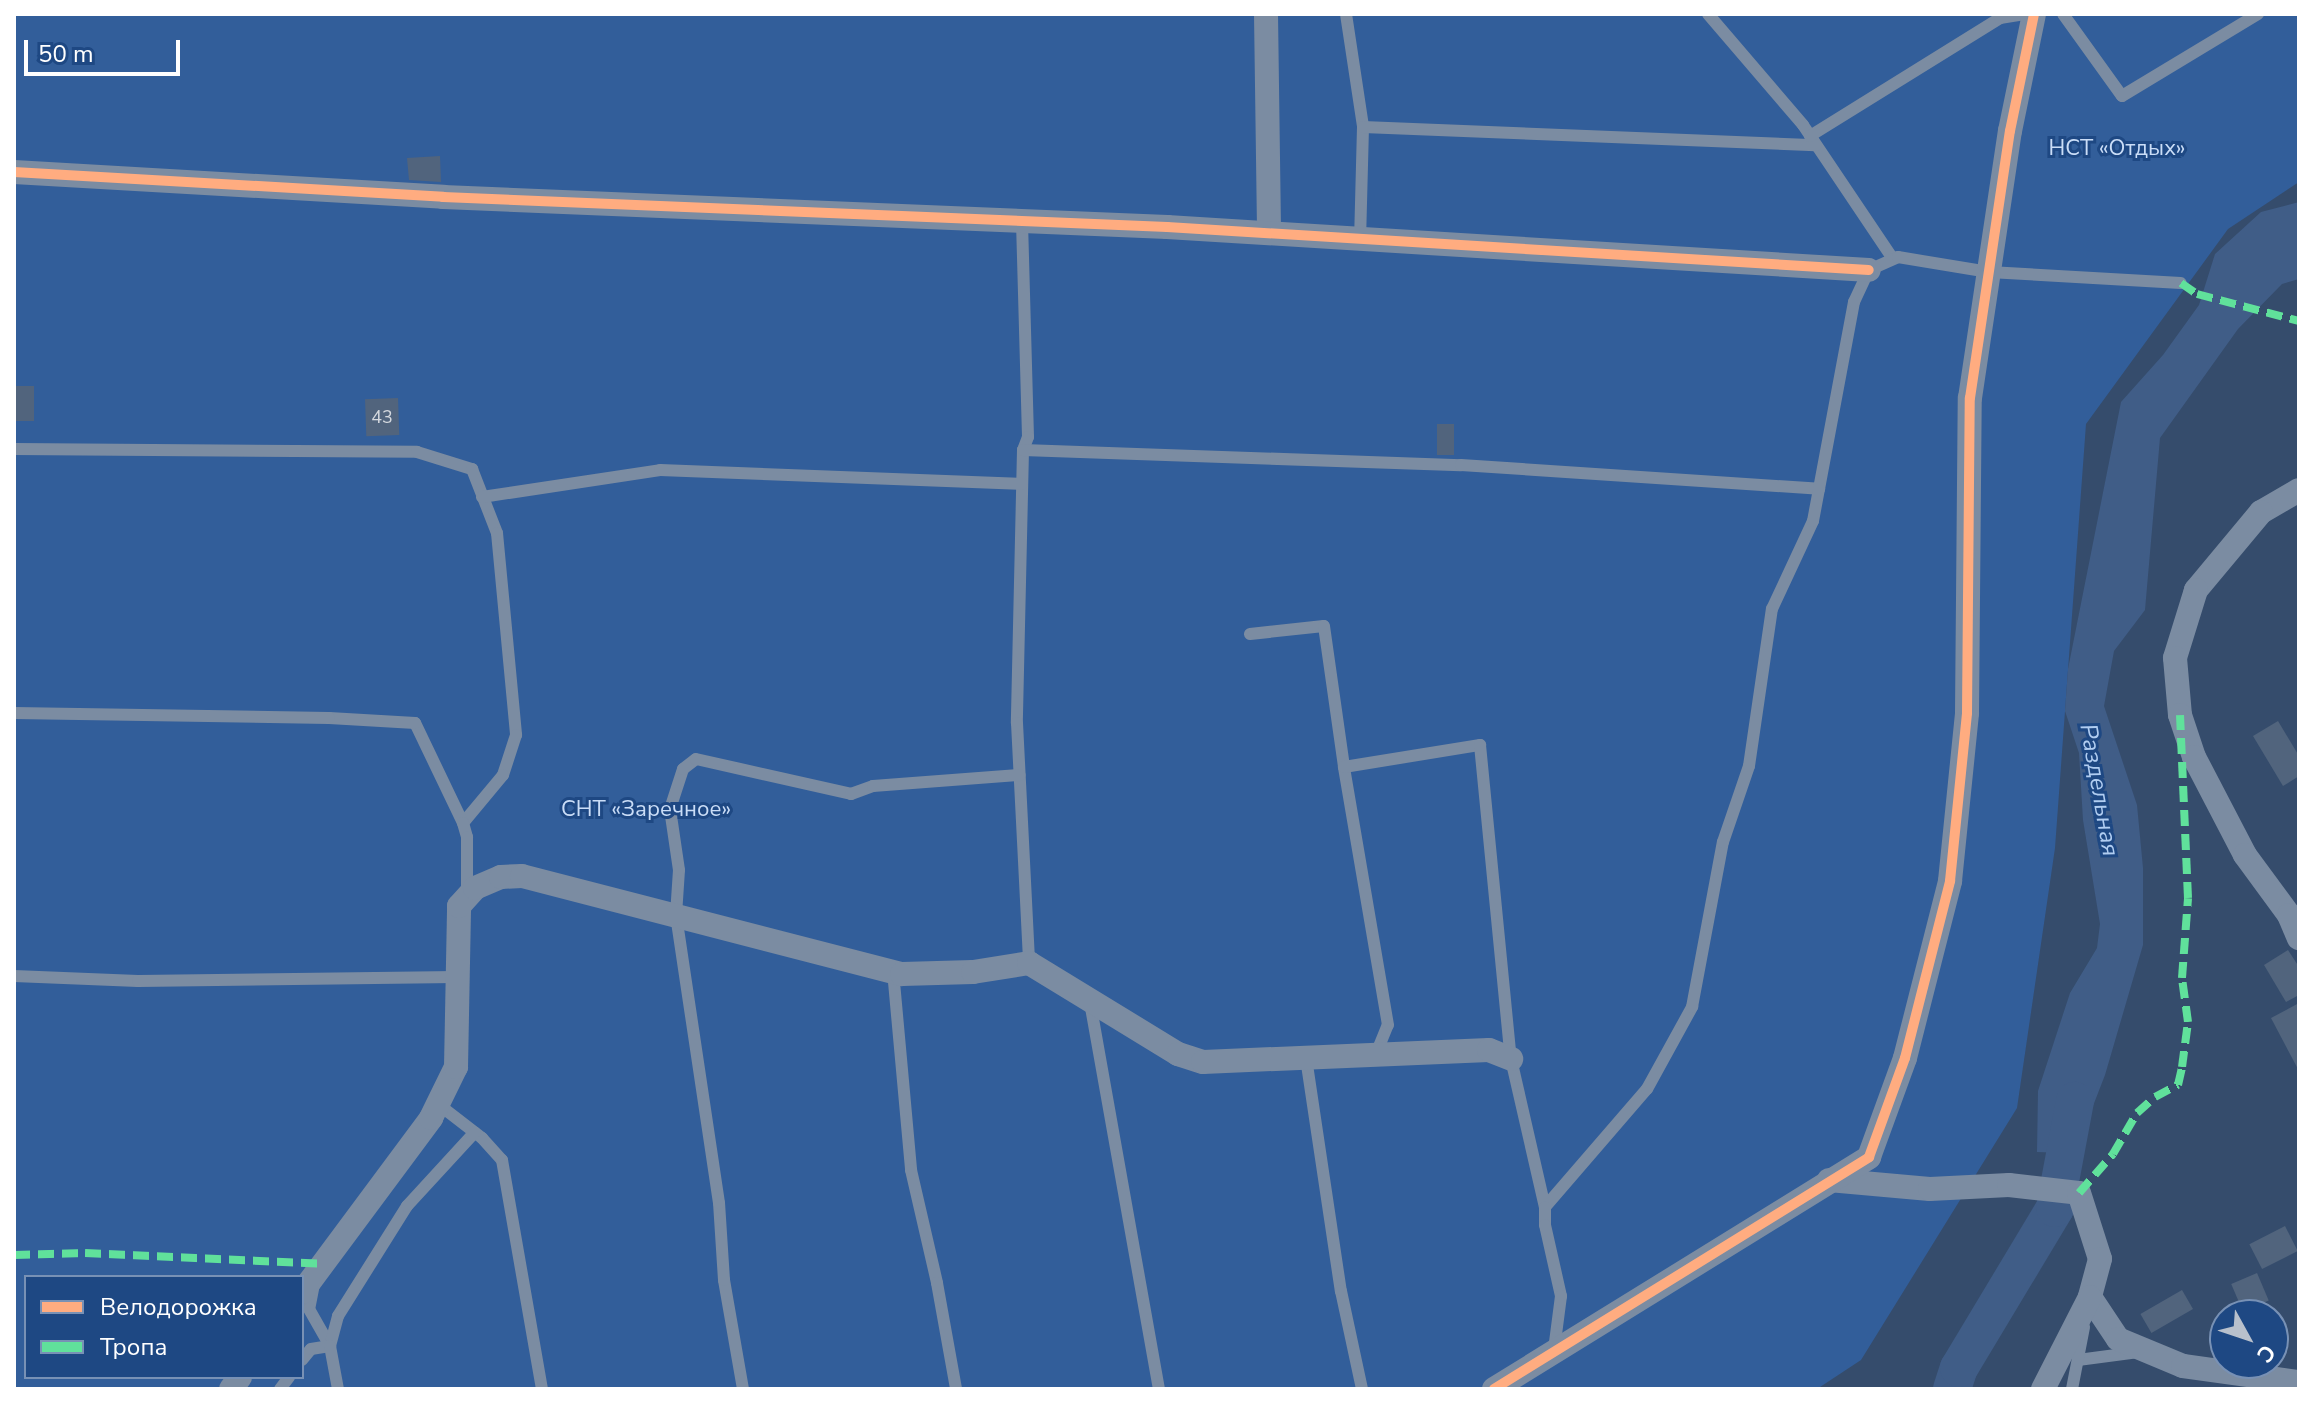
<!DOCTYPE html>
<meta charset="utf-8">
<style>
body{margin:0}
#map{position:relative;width:2313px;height:1403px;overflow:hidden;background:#354c6c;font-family:"Nunito Sans",sans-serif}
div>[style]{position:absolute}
.green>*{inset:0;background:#325e9a}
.water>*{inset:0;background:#405d87}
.river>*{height:38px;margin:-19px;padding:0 19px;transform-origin:19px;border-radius:19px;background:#405d87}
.building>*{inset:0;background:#51647d;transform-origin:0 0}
.service>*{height:12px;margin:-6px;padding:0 6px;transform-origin:6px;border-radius:6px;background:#7b8ca2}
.minor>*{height:24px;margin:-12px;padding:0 12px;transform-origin:12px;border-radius:12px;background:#7b8ca2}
.quiet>*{height:8px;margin-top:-4px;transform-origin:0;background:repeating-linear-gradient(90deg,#60e19b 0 16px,transparent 0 24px)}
.cycleway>*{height:10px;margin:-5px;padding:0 5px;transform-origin:5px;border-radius:5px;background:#ffac80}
span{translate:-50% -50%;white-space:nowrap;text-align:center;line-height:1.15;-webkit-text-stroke:6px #1e4883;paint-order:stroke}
.number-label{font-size:18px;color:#d4d8de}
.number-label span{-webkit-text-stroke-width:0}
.park-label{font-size:22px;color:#caddf7}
.water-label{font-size:24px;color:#b1cdf1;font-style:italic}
.frame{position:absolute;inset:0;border:16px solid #fff;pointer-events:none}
.legend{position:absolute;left:24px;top:1275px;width:280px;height:104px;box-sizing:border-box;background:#1e4883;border:2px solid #7891b5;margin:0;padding:10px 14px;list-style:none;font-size:24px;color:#fff}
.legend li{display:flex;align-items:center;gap:16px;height:40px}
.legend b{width:40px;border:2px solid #7891b5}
.north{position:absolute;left:2209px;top:1299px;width:80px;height:80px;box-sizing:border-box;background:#1e4883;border:2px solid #7891b5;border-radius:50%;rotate:130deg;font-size:22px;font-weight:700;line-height:32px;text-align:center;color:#fff}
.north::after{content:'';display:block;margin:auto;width:28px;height:36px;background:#b8c0cc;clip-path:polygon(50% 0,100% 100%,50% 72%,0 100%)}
.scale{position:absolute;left:24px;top:40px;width:156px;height:36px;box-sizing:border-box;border:4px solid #fff;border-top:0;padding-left:10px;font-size:24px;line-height:28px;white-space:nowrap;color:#fff;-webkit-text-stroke:6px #1e4883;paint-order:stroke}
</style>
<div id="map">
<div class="green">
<i style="clip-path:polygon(evenodd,14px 14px,2299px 14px,2299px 182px,2228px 229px,2086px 424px,2055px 848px,2017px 1108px,1861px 1360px,1817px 1389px,14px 1389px,14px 14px,26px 1277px,302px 1277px,302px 1377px,26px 1377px,26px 1277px)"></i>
</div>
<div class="water">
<i style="clip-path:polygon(2299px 202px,2299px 279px,2282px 284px,2238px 329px,2160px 438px,2145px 610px,2114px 651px,2104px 706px,2137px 805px,2143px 868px,2143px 945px,2105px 1075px,2086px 1124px,2066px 1153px,2037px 1152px,2038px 1091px,2070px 993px,2097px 948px,2100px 924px,2083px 820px,2079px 753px,2065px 711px,2068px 669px,2121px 402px,2163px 355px,2199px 305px,2215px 254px,2261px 212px)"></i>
</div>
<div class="river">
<i style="left:1952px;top:1389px;width:22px;rotate:-72deg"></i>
<i style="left:1959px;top:1368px;width:187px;rotate:-59deg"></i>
<i style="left:2055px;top:1208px;width:109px;rotate:-79.4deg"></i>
</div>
<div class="building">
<i style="clip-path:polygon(440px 156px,441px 182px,409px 180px,407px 158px)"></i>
<i style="left:14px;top:386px;width:20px;height:35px"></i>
<i style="left:398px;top:398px;width:37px;height:33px;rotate:88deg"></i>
<i style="left:1437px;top:424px;width:17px;height:31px"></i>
<i style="clip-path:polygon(2278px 721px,2299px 756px,2299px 776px,2283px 786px,2253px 736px)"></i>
<i style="clip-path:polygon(2288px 950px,2299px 967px,2299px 995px,2286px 1002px,2264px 965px)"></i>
<i style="clip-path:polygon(2299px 1003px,2299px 1071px,2271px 1018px)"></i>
<i style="left:2285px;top:1226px;width:28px;height:40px;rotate:63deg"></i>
<i style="left:2257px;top:1273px;width:30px;height:28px;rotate:67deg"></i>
<i style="left:2182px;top:1290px;width:22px;height:48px;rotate:60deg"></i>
</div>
<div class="service">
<i style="left:1346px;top:14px;width:114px;rotate:81.4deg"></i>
<i style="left:1363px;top:127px;width:112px;rotate:91.5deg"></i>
<i style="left:1708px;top:14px;width:146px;rotate:49.4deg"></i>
<i style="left:1803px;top:125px;width:161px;rotate:56.1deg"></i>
<i style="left:2063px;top:14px;width:101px;rotate:54.3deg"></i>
<i style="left:2122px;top:96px;width:159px;rotate:-31.1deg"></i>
<i style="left:1363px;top:127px;width:453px;rotate:2.3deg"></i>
<i style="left:1810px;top:136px;width:224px;rotate:-31.8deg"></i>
<i style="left:2000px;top:18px;width:25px;rotate:-9deg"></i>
<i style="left:1022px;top:222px;width:215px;rotate:88.4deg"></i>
<i style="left:1028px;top:437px;width:14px;rotate:111deg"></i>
<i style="left:1023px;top:450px;width:273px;rotate:91.3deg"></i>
<i style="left:1017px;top:723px;width:240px;rotate:87.1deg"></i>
<i style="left:14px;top:449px;width:403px;rotate:0.4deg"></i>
<i style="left:417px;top:452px;width:58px;rotate:17.2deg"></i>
<i style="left:472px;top:469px;width:69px;rotate:68.7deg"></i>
<i style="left:497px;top:533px;width:203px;rotate:84.6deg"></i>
<i style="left:516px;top:735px;width:42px;rotate:108deg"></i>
<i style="left:503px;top:775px;width:62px;rotate:129.8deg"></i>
<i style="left:463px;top:823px;width:111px;rotate:-115.6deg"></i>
<i style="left:415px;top:723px;width:86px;rotate:-176.7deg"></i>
<i style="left:329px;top:718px;width:315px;rotate:-179.1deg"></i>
<i style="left:1023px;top:450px;width:438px;rotate:2deg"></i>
<i style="left:1461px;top:465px;width:359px;rotate:3.8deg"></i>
<i style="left:482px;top:497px;width:180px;rotate:-8.6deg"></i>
<i style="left:660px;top:470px;width:362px;rotate:2.2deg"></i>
<i style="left:1250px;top:634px;width:74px;rotate:-6.2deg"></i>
<i style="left:1324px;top:626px;width:142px;rotate:81.9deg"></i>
<i style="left:463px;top:823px;width:15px;rotate:74deg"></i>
<i style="left:467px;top:837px;width:58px;rotate:90deg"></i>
<i style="left:893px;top:971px;width:200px;rotate:84.8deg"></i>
<i style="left:911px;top:1170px;width:116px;rotate:77deg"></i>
<i style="left:937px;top:1283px;width:108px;rotate:79.8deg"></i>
<i style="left:14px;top:976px;width:124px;rotate:2.3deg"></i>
<i style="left:138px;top:981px;width:318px;rotate:-0.7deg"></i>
<i style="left:1090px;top:1002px;width:393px;rotate:79.9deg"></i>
<i style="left:1376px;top:1054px;width:31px;rotate:-68deg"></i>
<i style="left:1388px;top:1025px;width:262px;rotate:-99.7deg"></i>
<i style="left:1344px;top:767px;width:138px;rotate:-9.2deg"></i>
<i style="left:1480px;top:745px;width:316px;rotate:84.4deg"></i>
<i style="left:1511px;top:1059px;width:152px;rotate:77.1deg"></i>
<i style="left:1545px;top:1207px;width:156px;rotate:-49.2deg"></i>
<i style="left:1647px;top:1089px;width:94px;rotate:-61.2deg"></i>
<i style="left:1692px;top:1007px;width:168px;rotate:-79.4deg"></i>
<i style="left:1723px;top:842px;width:80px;rotate:-71.1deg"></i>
<i style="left:1749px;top:766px;width:159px;rotate:-81.7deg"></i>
<i style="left:1772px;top:609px;width:97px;rotate:-65deg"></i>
<i style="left:1813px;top:521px;width:223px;rotate:-79.4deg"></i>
<i style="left:1854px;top:302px;width:35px;rotate:-65deg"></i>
<i style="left:1869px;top:270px;width:32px;rotate:-24deg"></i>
<i style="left:1898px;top:257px;width:92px;rotate:9.4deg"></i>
<i style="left:1989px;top:272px;width:192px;rotate:3.3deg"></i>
<i style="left:1306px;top:1058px;width:236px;rotate:81.5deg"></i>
<i style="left:1341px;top:1291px;width:100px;rotate:77.9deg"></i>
<i style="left:438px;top:1104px;width:56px;rotate:37.7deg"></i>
<i style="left:482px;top:1138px;width:30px;rotate:48deg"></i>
<i style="left:502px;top:1160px;width:232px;rotate:80.1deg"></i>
<i style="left:1545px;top:1207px;width:18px;rotate:90deg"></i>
<i style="left:1545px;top:1225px;width:73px;rotate:77.3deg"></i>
<i style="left:1561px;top:1296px;width:54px;rotate:97.4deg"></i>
<i style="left:314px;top:1284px;width:25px;rotate:101deg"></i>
<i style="left:309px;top:1309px;width:43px;rotate:60.4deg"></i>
<i style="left:330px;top:1346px;width:31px;rotate:-75deg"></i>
<i style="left:338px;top:1316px;width:130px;rotate:-57.9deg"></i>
<i style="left:407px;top:1206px;width:100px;rotate:-47.4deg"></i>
<i style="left:302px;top:1360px;width:14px;rotate:-51deg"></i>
<i style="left:311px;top:1349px;width:19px;rotate:-9deg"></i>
<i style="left:330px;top:1346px;width:44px;rotate:79.5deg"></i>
<i style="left:2078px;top:1360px;width:61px;rotate:-7.6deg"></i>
<i style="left:280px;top:1389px;width:15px;rotate:-53deg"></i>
<i style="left:743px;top:1389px;width:111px;rotate:-99.9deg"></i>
<i style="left:724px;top:1280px;width:77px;rotate:-93.7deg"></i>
<i style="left:719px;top:1203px;width:291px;rotate:-98.5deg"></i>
<i style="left:676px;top:915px;width:45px;rotate:-86.2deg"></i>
<i style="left:679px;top:870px;width:62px;rotate:-98.4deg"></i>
<i style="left:670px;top:809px;width:42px;rotate:-72deg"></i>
<i style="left:683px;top:769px;width:16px;rotate:-38deg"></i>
<i style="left:696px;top:759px;width:159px;rotate:12.7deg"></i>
<i style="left:851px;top:794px;width:23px;rotate:-20deg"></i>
<i style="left:873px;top:786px;width:147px;rotate:-4.3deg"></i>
<i style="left:2072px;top:1389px;width:63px;rotate:-79deg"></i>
</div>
<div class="minor">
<i style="left:1266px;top:14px;width:219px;rotate:89.2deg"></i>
<i style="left:14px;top:172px;width:430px;rotate:3.3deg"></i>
<i style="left:443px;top:197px;width:725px;rotate:2.37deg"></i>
<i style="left:1167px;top:227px;width:703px;rotate:3.51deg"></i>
<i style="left:2299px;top:490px;width:44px;rotate:149.9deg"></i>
<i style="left:2261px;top:512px;width:102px;rotate:129.8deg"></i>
<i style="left:2196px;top:590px;width:71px;rotate:107.2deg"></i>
<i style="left:2175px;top:658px;width:57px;rotate:85deg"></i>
<i style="left:2180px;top:715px;width:44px;rotate:71.6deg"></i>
<i style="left:2194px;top:757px;width:110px;rotate:62.5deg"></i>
<i style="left:2245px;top:855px;width:74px;rotate:53.7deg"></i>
<i style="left:2289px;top:915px;width:25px;rotate:67deg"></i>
<i style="left:1829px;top:1180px;width:101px;rotate:5.1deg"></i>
<i style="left:1930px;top:1189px;width:79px;rotate:-2.9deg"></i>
<i style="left:2009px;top:1185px;width:70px;rotate:6.5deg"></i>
<i style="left:2079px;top:1193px;width:69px;rotate:72.3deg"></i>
<i style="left:2100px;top:1259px;width:39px;rotate:105deg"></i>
<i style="left:2090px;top:1297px;width:50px;rotate:56.3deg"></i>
<i style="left:2118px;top:1339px;width:70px;rotate:22.6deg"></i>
<i style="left:2183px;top:1366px;width:117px;rotate:7.9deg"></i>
<i style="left:302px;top:1292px;width:217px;rotate:-53.4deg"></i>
<i style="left:431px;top:1118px;width:57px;rotate:-63.9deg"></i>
<i style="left:456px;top:1067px;width:161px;rotate:-88.9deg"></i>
<i style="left:459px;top:906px;width:24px;rotate:-48deg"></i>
<i style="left:475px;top:888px;width:28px;rotate:-23deg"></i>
<i style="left:501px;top:877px;width:21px;rotate:-3deg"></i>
<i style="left:522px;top:876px;width:392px;rotate:14.5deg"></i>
<i style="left:902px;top:974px;width:71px;rotate:-1.6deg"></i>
<i style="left:973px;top:972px;width:57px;rotate:-9.1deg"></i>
<i style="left:1029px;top:963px;width:175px;rotate:31.4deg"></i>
<i style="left:1178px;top:1054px;width:26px;rotate:18deg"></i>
<i style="left:1203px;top:1062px;width:286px;rotate:-2.4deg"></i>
<i style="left:1489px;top:1050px;width:24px;rotate:22deg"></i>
<i style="left:231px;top:1389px;width:15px;rotate:-53deg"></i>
<i style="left:1494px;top:1389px;width:441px;rotate:-31.7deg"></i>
<i style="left:1869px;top:1157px;width:105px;rotate:-70deg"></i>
<i style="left:1905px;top:1058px;width:183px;rotate:-75.7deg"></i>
<i style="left:1950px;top:881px;width:169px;rotate:-84.2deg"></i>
<i style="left:1967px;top:713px;width:315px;rotate:-89.5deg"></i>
<i style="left:1970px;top:398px;width:270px;rotate:-81.5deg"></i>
<i style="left:2010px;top:131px;width:119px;rotate:-78.4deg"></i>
<i style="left:2043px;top:1389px;width:103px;rotate:-62.9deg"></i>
</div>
<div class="quiet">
<i style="left:2181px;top:283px;width:19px;rotate:35deg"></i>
<i style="left:2197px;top:294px;width:106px;rotate:14.8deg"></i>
<i style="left:2079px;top:1193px;width:52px;rotate:-48.9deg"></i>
<i style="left:2113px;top:1154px;width:48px;rotate:-59.7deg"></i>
<i style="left:2137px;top:1113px;width:24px;rotate:-42deg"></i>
<i style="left:2155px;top:1097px;width:26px;rotate:-28deg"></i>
<i style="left:2178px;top:1085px;width:18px;rotate:-77deg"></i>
<i style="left:2182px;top:1067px;width:45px;rotate:-82.4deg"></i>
<i style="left:2188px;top:1022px;width:44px;rotate:-97.8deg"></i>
<i style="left:2182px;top:978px;width:80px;rotate:-85.7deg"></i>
<i style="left:2188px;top:898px;width:183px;rotate:-92.5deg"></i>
<i style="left:14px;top:1255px;width:71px;rotate:-1.6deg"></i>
<i style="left:85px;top:1253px;width:238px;rotate:2.6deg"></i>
</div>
<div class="cycleway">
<i style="left:14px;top:172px;width:430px;rotate:3.3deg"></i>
<i style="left:443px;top:197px;width:725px;rotate:2.37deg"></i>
<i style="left:1167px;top:227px;width:703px;rotate:3.51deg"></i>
<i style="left:1494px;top:1389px;width:441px;rotate:-31.7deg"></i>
<i style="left:1869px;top:1157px;width:105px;rotate:-70deg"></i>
<i style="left:1905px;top:1058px;width:183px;rotate:-75.7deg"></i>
<i style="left:1950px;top:881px;width:169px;rotate:-84.2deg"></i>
<i style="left:1967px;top:713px;width:315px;rotate:-89.5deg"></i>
<i style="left:1970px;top:398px;width:270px;rotate:-81.5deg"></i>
<i style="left:2010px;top:131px;width:119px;rotate:-78.4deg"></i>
</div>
<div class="number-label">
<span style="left:382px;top:417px">43</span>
</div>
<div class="park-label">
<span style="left:2117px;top:149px">НСТ «Отдых»</span>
<span style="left:646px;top:810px">СНТ «Заречное»</span>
</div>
<div class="water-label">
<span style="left:2099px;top:790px;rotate:80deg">Раздельная</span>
</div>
<div class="frame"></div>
<ul class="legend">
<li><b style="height:10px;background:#ffac80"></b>Велодорожка</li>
<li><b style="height:10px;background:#60e19b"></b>Тропа</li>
</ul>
<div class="north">С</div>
<div class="scale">50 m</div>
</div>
